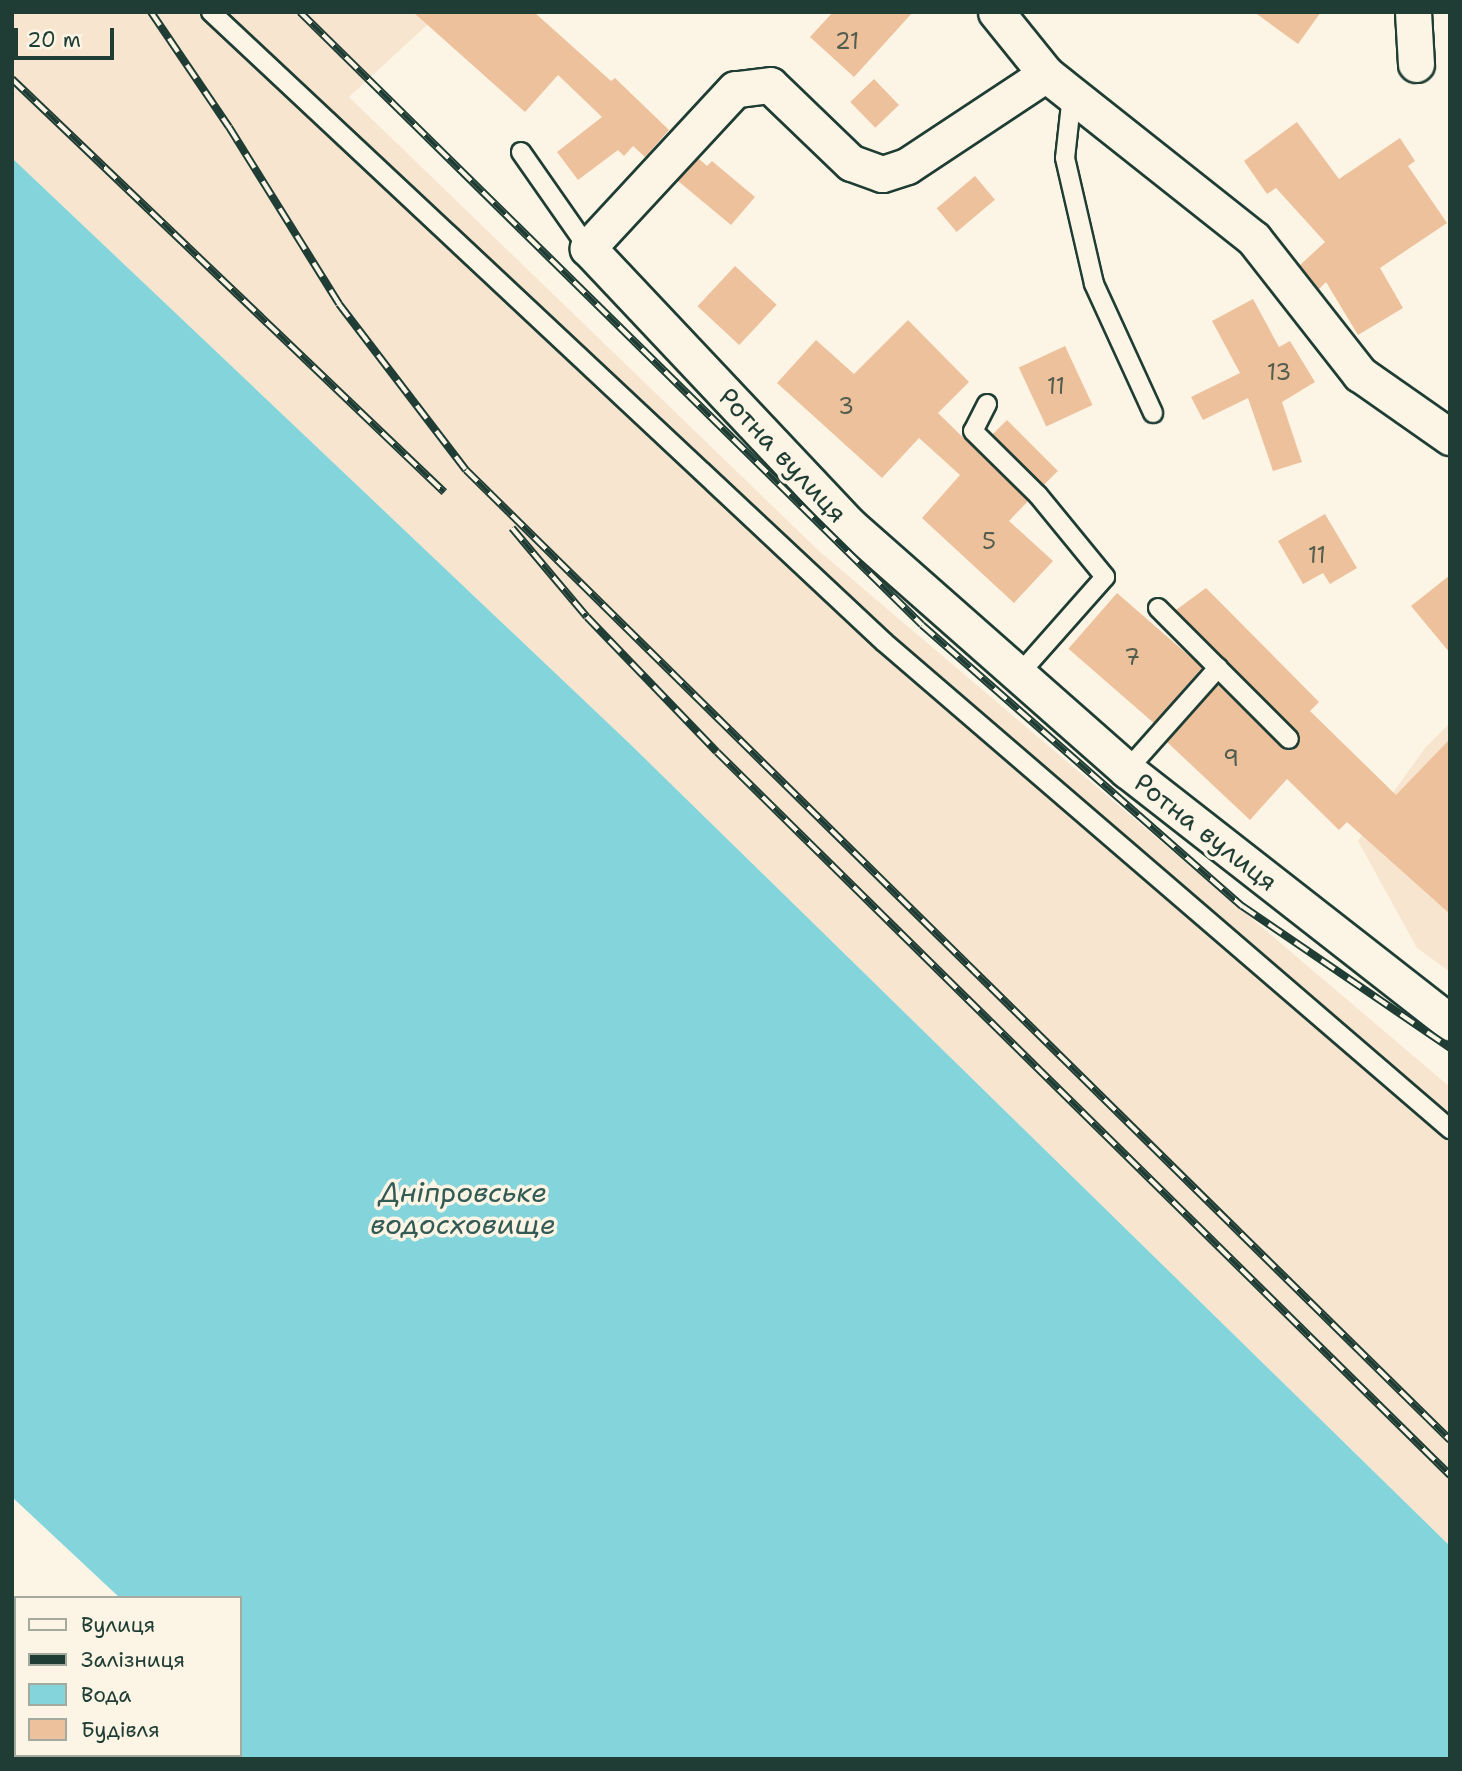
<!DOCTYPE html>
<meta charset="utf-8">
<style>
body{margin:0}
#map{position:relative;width:1462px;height:1771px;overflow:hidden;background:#fcf5e5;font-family:"Shantell Sans",sans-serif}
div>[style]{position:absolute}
.built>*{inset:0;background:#f8e5cf}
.water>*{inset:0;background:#84d5db}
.building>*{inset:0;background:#eec19d;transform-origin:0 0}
.roads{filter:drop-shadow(2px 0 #1f3d34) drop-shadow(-2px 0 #1f3d34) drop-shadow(0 2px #1f3d34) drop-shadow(0 -2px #1f3d34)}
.lane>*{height:18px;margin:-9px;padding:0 9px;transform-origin:9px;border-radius:9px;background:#fcf5e5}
.street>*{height:35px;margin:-17.5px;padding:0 17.5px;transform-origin:17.5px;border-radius:17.5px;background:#fcf5e5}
.rail>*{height:8px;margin-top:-4px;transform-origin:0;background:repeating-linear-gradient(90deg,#fcf5e5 0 16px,#1f3d34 0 32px);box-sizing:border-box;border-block:2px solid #1f3d34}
span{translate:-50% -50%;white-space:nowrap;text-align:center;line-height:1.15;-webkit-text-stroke:7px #fcf5e5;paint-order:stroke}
.number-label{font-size:23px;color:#535e4e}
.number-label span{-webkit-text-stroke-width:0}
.street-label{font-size:26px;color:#1f3d34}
.water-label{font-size:28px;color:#335b55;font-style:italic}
.frame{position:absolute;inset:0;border:14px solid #1f3d34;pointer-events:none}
.legend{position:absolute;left:14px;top:1596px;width:228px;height:161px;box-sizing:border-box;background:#fcf5e5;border:2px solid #a4ab9e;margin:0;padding:9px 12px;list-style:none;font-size:21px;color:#1f3d34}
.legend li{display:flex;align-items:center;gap:14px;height:35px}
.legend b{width:35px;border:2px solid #a4ab9e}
.scale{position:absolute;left:14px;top:28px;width:100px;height:32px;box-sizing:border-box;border:4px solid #1f3d34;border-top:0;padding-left:9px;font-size:21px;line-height:24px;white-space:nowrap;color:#1f3d34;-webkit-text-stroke:5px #fcf5e5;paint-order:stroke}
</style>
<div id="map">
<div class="built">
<i style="clip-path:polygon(12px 12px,441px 12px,349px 97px,819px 551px,1450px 1087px,1450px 1546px,629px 743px,12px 158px)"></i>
<i style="clip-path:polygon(1450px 723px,1450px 972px,1417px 948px,1358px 841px,1425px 748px)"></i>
</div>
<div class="water">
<i style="clip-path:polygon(12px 158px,629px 743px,1450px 1546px,1450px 1759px,232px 1759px,229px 1755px,240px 1755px,240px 1598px,120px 1598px,12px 1497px)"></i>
</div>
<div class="building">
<i style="clip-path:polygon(413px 12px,534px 12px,611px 81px,615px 78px,669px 130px,645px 157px,633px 146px,624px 156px,618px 150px,578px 180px,557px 152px,602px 117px,558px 75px,525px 112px)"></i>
<i style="clip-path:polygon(833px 12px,913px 12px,854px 77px,810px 37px)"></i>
<i style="clip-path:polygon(1254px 12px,1321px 12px,1298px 44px)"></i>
<i style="left:874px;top:79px;width:36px;height:33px;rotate:46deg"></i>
<i style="clip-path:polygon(1297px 122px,1339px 179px,1400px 138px,1415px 161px,1408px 166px,1447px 223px,1380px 268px,1403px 308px,1358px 335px,1326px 282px,1319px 289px,1300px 265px,1325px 242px,1276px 188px,1267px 194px,1244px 161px)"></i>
<i style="clip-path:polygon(698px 158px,707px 166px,712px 161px,755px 197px,731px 225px,678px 181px)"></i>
<i style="left:975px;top:176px;width:31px;height:50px;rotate:50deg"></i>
<i style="left:735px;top:266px;width:57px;height:55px;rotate:43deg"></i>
<i style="clip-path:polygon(1253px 299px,1279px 347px,1290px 341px,1315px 382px,1282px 402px,1302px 462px,1273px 471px,1248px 398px,1203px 420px,1191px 397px,1240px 373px,1212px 321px)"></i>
<i style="clip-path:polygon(908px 320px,969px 382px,938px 413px,1028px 501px,1009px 521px,1053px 561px,1014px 603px,922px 518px,960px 475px,919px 438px,882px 478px,777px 383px,816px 340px,854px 374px)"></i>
<i style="left:1065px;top:346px;width:65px;height:51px;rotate:65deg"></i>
<i style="left:1007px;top:420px;width:72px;height:21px;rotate:45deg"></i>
<i style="clip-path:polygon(1325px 514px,1357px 568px,1330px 584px,1323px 573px,1303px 584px,1278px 541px)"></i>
<i style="clip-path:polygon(1450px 575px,1450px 653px,1411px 606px)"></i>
<i style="clip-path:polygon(1206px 588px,1319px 702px,1310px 711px,1396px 795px,1450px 739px,1450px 914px,1347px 822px,1339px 830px,1287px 779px,1250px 820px,1167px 742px,1218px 685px,1282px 747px,1293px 750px,1300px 741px,1297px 731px,1176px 610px)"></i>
<i style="left:1117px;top:593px;width:113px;height:74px;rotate:41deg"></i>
</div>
<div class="roads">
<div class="lane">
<i style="left:211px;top:12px;width:922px;rotate:43.11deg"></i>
<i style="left:884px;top:642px;width:747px;rotate:40.71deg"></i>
<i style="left:1072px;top:95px;width:63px;rotate:96.3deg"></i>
<i style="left:1065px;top:158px;width:129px;rotate:77deg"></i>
<i style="left:1094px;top:284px;width:142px;rotate:65.4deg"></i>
<i style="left:521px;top:152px;width:117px;rotate:55.1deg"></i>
<i style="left:987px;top:404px;width:30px;rotate:117deg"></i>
<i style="left:973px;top:431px;width:91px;rotate:44.6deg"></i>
<i style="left:1038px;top:495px;width:106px;rotate:50.7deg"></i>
<i style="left:1105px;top:577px;width:127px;rotate:131.5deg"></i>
<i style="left:1158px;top:608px;width:185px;rotate:45deg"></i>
<i style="left:1127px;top:770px;width:137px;rotate:-48.3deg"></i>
</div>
<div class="street">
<i style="left:996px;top:12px;width:80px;rotate:51.1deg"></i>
<i style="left:1046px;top:74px;width:265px;rotate:38.4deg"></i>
<i style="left:1254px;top:239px;width:172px;rotate:51.9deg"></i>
<i style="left:1360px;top:374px;width:110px;rotate:35deg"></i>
<i style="left:1413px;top:12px;width:52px;rotate:86.7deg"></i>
<i style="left:1046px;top:74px;width:167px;rotate:146.5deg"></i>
<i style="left:907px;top:166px;width:26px;rotate:162deg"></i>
<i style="left:882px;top:174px;width:33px;rotate:-160deg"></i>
<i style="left:851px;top:163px;width:112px;rotate:-136.1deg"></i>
<i style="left:770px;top:85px;width:35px;rotate:173deg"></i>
<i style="left:735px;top:89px;width:217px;rotate:132.8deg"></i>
<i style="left:588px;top:248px;width:381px;rotate:46.7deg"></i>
<i style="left:849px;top:525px;width:371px;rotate:41.4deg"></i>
<i style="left:1127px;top:770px;width:410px;rotate:38deg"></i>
</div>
</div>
<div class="rail">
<i style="left:151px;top:12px;width:139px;rotate:55.9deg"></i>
<i style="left:229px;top:127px;width:208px;rotate:58.1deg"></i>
<i style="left:339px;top:304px;width:209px;rotate:52.6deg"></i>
<i style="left:466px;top:470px;width:1382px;rotate:44.59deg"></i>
<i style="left:300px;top:12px;width:873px;rotate:44.58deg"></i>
<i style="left:922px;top:625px;width:426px;rotate:41.3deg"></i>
<i style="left:1242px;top:906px;width:252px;rotate:34.3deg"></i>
<i style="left:12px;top:79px;width:598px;rotate:43.71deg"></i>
<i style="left:512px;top:528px;width:116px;rotate:49.9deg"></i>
<i style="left:587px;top:617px;width:187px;rotate:46.1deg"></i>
<i style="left:717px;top:752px;width:1030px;rotate:44.61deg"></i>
</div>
<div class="number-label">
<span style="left:847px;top:41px">21</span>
<span style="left:1279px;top:372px">13</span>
<span style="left:1056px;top:386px">11</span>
<span style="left:846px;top:406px">3</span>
<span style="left:989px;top:541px">5</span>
<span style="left:1317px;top:555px">11</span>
<span style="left:1132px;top:657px">7</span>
<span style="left:1231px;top:758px">9</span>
</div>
<div class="street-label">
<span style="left:783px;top:455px;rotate:47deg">Ротна вулиця</span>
<span style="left:1206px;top:832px;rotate:38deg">Ротна вулиця</span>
</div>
<div class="water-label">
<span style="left:463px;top:1208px">Дніпровське<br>водосховище</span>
</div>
<div class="frame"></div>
<ul class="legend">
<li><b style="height:9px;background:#fcf5e5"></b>Вулиця</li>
<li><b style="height:9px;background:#1f3d34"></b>Залізниця</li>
<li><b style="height:19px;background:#84d5db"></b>Вода</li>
<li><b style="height:19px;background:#eec19d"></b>Будівля</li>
</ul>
<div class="scale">20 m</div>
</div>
